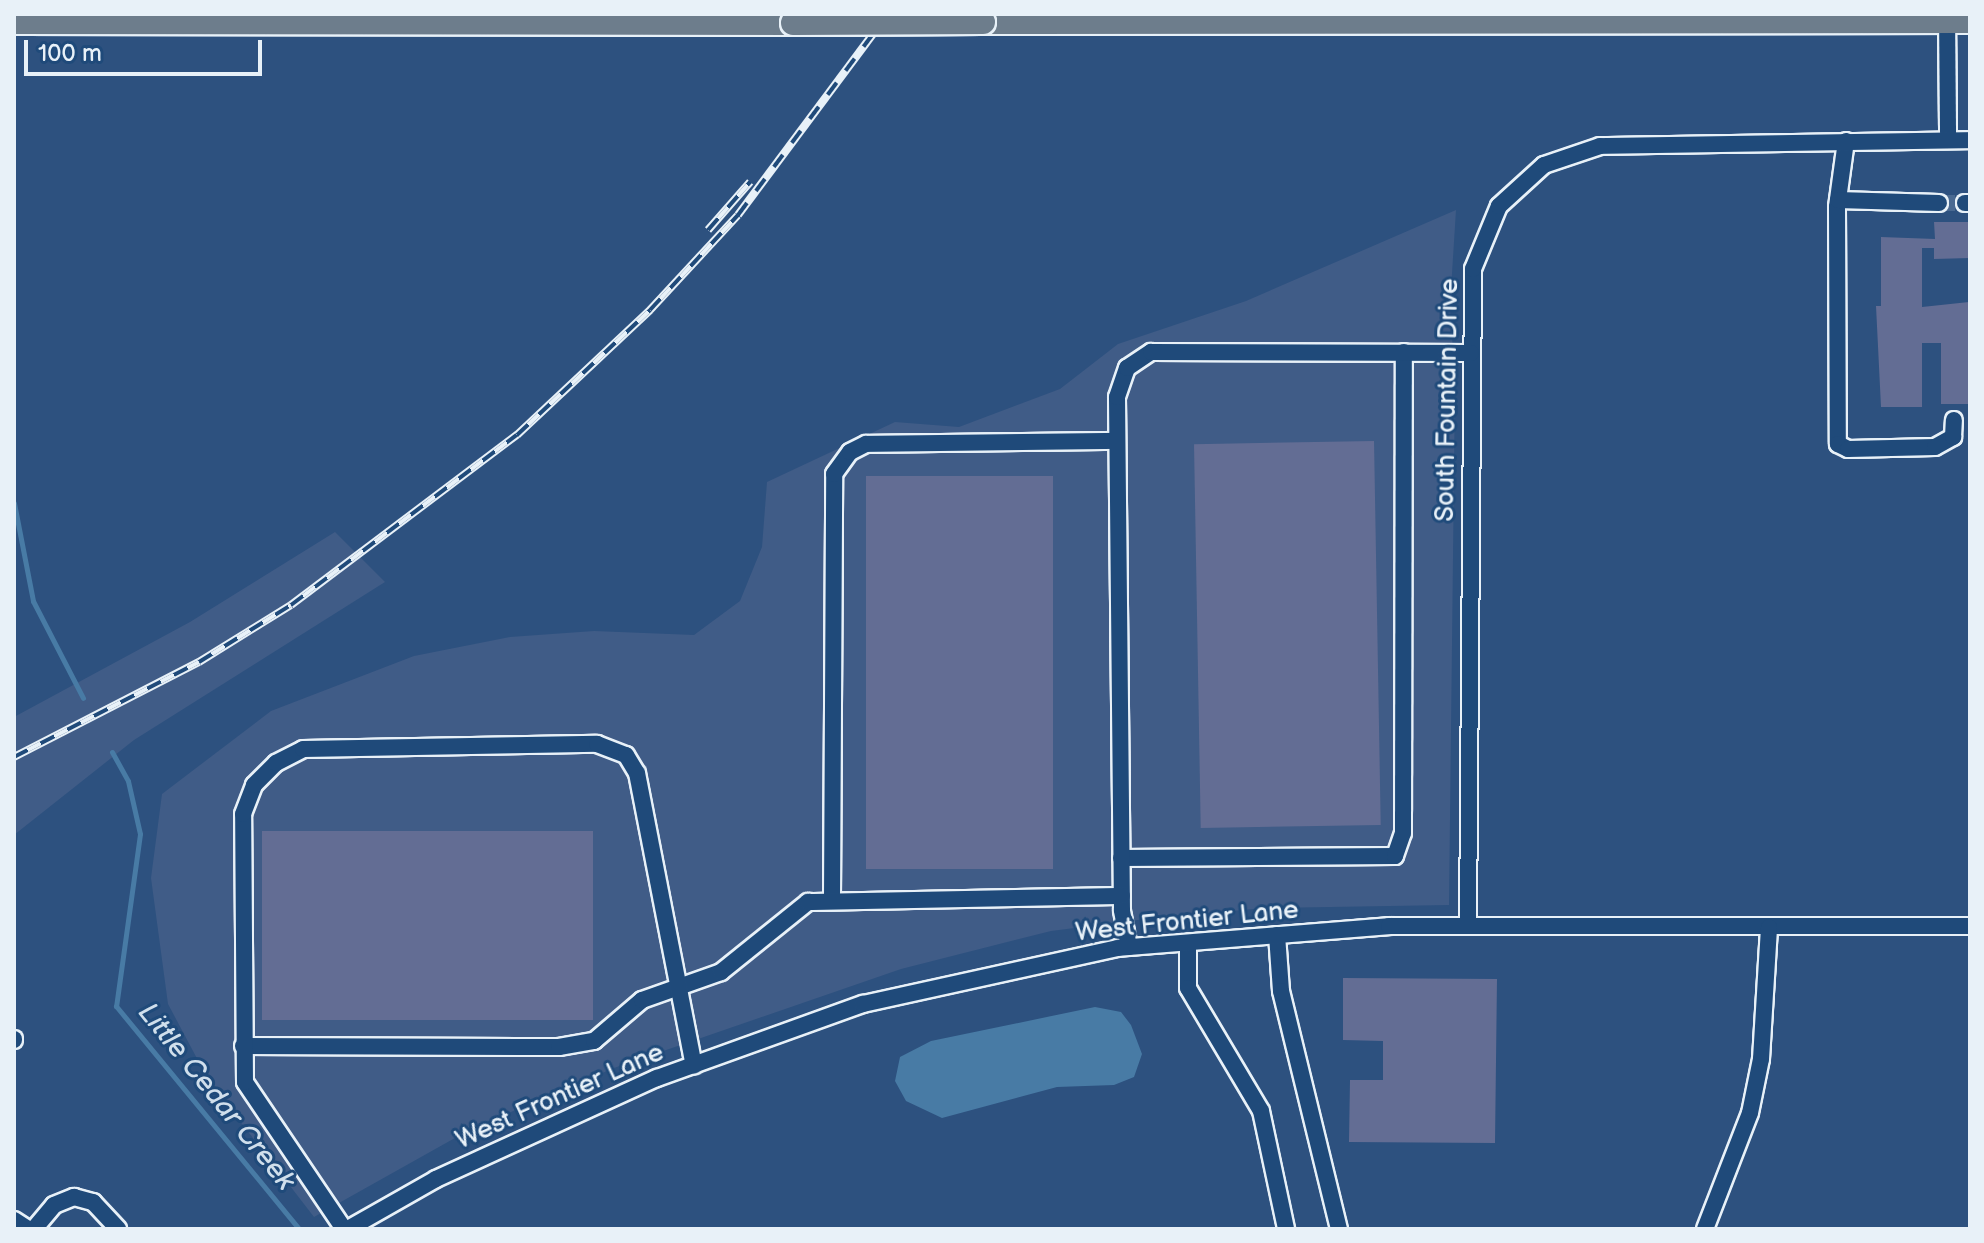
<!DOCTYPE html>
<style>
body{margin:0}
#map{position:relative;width:1984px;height:1243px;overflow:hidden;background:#2d517f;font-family:"Balsamiq Sans",sans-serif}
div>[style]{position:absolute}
.built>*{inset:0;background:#405c87}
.water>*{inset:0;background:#487ba5}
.stream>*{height:5px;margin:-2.5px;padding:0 2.5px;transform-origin:2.5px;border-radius:2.5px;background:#487ba5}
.building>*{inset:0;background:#636d94;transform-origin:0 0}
.minor-tunnel>*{height:16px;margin-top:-8px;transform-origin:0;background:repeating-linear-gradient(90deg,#496991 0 16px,transparent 0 24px)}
.roads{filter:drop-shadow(2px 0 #e8f1f8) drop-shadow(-2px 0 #e8f1f8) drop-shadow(0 2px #e8f1f8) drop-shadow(0 -2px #e8f1f8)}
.minor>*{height:16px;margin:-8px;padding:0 8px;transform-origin:8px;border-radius:8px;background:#1f4a7a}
.highway>*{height:24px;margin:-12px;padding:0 12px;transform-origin:12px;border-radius:12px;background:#6d7d8c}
.rail>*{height:8px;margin-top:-4px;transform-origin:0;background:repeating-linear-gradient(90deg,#1f4a7a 0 15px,#e8f1f8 0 30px);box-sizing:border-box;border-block:2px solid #e8f1f8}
.bridges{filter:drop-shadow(2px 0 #e8f1f8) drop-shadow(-2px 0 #e8f1f8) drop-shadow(0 2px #e8f1f8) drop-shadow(0 -2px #e8f1f8)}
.highway-bridge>*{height:24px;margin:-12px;padding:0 12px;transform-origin:12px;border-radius:12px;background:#6d7d8c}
span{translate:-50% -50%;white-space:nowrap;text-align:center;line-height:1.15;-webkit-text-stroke:6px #1f4a7a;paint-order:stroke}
.street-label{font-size:26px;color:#e8f1f8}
.water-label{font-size:28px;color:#d0dfec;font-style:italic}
.frame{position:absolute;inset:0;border:16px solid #e8f1f8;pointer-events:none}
.scale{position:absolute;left:24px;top:40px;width:238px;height:36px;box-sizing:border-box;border:4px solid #e8f1f8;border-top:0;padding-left:10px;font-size:24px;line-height:28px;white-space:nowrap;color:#e8f1f8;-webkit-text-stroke:6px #1f4a7a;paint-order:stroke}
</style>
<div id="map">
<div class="built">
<i style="clip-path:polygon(1456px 210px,1450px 305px,1455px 383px,1449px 905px,1266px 908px,1161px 917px,1051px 931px,901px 969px,614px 1068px,471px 1129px,314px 1217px,209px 1081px,168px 1004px,151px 878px,162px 794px,271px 711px,414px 656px,510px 637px,594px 631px,694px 635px,740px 601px,762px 547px,767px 482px,895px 422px,959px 427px,1060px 389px,1118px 344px,1246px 301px)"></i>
<i style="clip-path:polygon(335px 532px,385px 582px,134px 740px,14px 835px,14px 717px,190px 622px)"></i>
</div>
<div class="water">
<i style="clip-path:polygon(1095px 1007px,1121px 1012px,1131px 1025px,1142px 1054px,1134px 1077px,1114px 1085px,1057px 1087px,942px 1118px,906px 1101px,895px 1081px,900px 1057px,931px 1041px)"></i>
</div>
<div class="stream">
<i style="left:14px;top:503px;width:100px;rotate:79deg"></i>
<i style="left:33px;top:601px;width:109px;rotate:62.7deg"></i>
<i style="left:112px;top:752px;width:33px;rotate:61deg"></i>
<i style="left:128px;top:781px;width:54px;rotate:77.2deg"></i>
<i style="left:140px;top:834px;width:174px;rotate:97.9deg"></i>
<i style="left:116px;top:1006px;width:288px;rotate:50.6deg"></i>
</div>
<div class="building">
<i style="clip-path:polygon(1934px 222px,1970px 222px,1970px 258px,1934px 259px,1934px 248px,1922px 248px,1922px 307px,1969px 302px,1969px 404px,1941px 404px,1941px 343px,1922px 343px,1922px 407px,1881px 407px,1876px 306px,1881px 306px,1881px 237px,1935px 239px)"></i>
<i style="left:1374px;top:441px;width:384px;height:180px;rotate:89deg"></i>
<i style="left:866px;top:476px;width:187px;height:393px"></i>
<i style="left:593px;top:831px;width:189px;height:331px;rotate:90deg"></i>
<i style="clip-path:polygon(1343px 978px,1497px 979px,1495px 1143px,1349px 1142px,1350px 1080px,1383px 1080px,1383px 1041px,1343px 1040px)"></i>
</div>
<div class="minor-tunnel">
<i style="left:1939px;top:203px;width:26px"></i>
</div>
<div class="roads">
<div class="minor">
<i style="left:1947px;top:14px;width:126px;rotate:89.5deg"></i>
<i style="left:1846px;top:141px;width:67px;rotate:97.8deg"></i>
<i style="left:1837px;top:207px;width:237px;rotate:89.8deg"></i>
<i style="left:1838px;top:444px;width:11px;rotate:27deg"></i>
<i style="left:1848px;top:449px;width:87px;rotate:-1.3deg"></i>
<i style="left:1935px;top:447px;width:21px;rotate:-29deg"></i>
<i style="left:1953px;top:437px;width:17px;rotate:-87deg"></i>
<i style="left:1838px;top:200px;width:101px;rotate:1.7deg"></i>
<i style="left:1965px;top:203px;width:5px"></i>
<i style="left:1121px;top:858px;width:274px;rotate:-0.4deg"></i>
<i style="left:1395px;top:856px;width:24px;rotate:-71deg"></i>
<i style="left:1403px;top:833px;width:481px;rotate:-89.9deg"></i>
<i style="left:832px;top:897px;width:423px;rotate:-89.7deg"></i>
<i style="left:834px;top:474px;width:27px;rotate:-54deg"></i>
<i style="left:850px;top:452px;width:18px;rotate:-27deg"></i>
<i style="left:866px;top:444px;width:251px;rotate:-0.7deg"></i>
<i style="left:1468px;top:925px;width:656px;rotate:-89.56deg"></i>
<i style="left:1473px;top:269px;width:68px;rotate:-67.6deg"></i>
<i style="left:1499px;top:206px;width:61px;rotate:-42.3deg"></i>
<i style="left:1544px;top:165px;width:59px;rotate:-18.7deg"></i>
<i style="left:1600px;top:146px;width:370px;rotate:-0.9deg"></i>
<i style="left:1277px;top:935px;width:56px;rotate:85.9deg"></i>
<i style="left:1281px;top:991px;width:245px;rotate:76.3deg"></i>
<i style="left:1188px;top:943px;width:45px;rotate:90deg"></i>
<i style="left:1188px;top:988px;width:143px;rotate:59.3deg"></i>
<i style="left:1261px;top:1111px;width:121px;rotate:78deg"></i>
<i style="left:1129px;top:947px;width:38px;rotate:-101deg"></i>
<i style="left:1122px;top:910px;width:513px;rotate:-90.56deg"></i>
<i style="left:1117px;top:397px;width:31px;rotate:-71deg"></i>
<i style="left:1127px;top:368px;width:29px;rotate:-34deg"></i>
<i style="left:1151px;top:352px;width:320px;rotate:0.2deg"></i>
<i style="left:14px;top:1039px;width:1px;rotate:90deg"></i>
<i style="left:243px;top:1046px;width:316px;rotate:0.2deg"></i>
<i style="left:559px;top:1047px;width:36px;rotate:-10deg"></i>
<i style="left:594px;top:1041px;width:63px;rotate:-40.5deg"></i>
<i style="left:642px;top:1000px;width:84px;rotate:-19.5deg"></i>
<i style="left:721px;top:972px;width:112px;rotate:-38.8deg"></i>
<i style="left:808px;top:902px;width:314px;rotate:-1.1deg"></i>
<i style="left:14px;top:1220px;width:17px;rotate:33deg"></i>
<i style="left:34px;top:1229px;width:31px;rotate:-50deg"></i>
<i style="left:54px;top:1205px;width:22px;rotate:-22deg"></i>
<i style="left:74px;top:1197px;width:20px;rotate:15deg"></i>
<i style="left:93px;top:1202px;width:37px;rotate:47deg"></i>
<i style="left:344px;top:1229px;width:177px;rotate:-124deg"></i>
<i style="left:245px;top:1082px;width:268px;rotate:-90.4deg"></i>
<i style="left:243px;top:814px;width:31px;rotate:-69deg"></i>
<i style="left:254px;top:785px;width:31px;rotate:-45deg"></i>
<i style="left:276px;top:763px;width:30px;rotate:-27deg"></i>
<i style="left:303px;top:749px;width:294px;rotate:-1deg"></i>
<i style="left:597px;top:744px;width:31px;rotate:21deg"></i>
<i style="left:626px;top:755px;width:21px;rotate:59deg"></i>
<i style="left:637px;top:773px;width:298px;rotate:79deg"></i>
<i style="left:348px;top:1229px;width:101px;rotate:-29.6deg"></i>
<i style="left:436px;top:1179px;width:243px;rotate:-24.6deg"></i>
<i style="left:657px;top:1078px;width:219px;rotate:-19.8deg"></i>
<i style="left:863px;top:1004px;width:261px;rotate:-12.4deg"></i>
<i style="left:1118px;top:948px;width:272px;rotate:-4.6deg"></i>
<i style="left:1389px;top:926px;width:581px"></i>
<i style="left:1705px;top:1229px;width:124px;rotate:-68.8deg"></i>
<i style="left:1750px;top:1113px;width:55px;rotate:-78.5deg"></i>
<i style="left:1761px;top:1059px;width:132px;rotate:-86.5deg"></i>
</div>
<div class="highway">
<i style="left:14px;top:22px;width:779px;rotate:0.07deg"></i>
<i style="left:983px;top:22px;width:987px;rotate:-0.06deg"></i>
</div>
</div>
<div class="rail">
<i style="left:708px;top:230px;width:64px;rotate:-48.8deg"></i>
<i style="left:14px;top:757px;width:208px;rotate:-27.2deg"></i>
<i style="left:199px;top:662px;width:108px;rotate:-31.8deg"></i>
<i style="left:291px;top:605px;width:283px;rotate:-37deg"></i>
<i style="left:517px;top:435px;width:183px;rotate:-43.2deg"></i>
<i style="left:650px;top:310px;width:129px;rotate:-47.2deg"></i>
<i style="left:738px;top:215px;width:251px;rotate:-53.3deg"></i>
</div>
<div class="bridges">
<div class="highway-bridge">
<i style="left:793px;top:23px;width:190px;rotate:-0.3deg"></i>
</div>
</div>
<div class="street-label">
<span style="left:1448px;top:400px;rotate:-89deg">South Fountain Drive</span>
<span style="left:1187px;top:922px;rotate:-6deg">West Frontier Lane</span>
<span style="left:560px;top:1097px;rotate:-24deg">West Frontier Lane</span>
</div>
<div class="water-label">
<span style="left:216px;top:1097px;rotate:51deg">Little Cedar Creek</span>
</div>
<div class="frame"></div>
<div class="scale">100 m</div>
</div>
